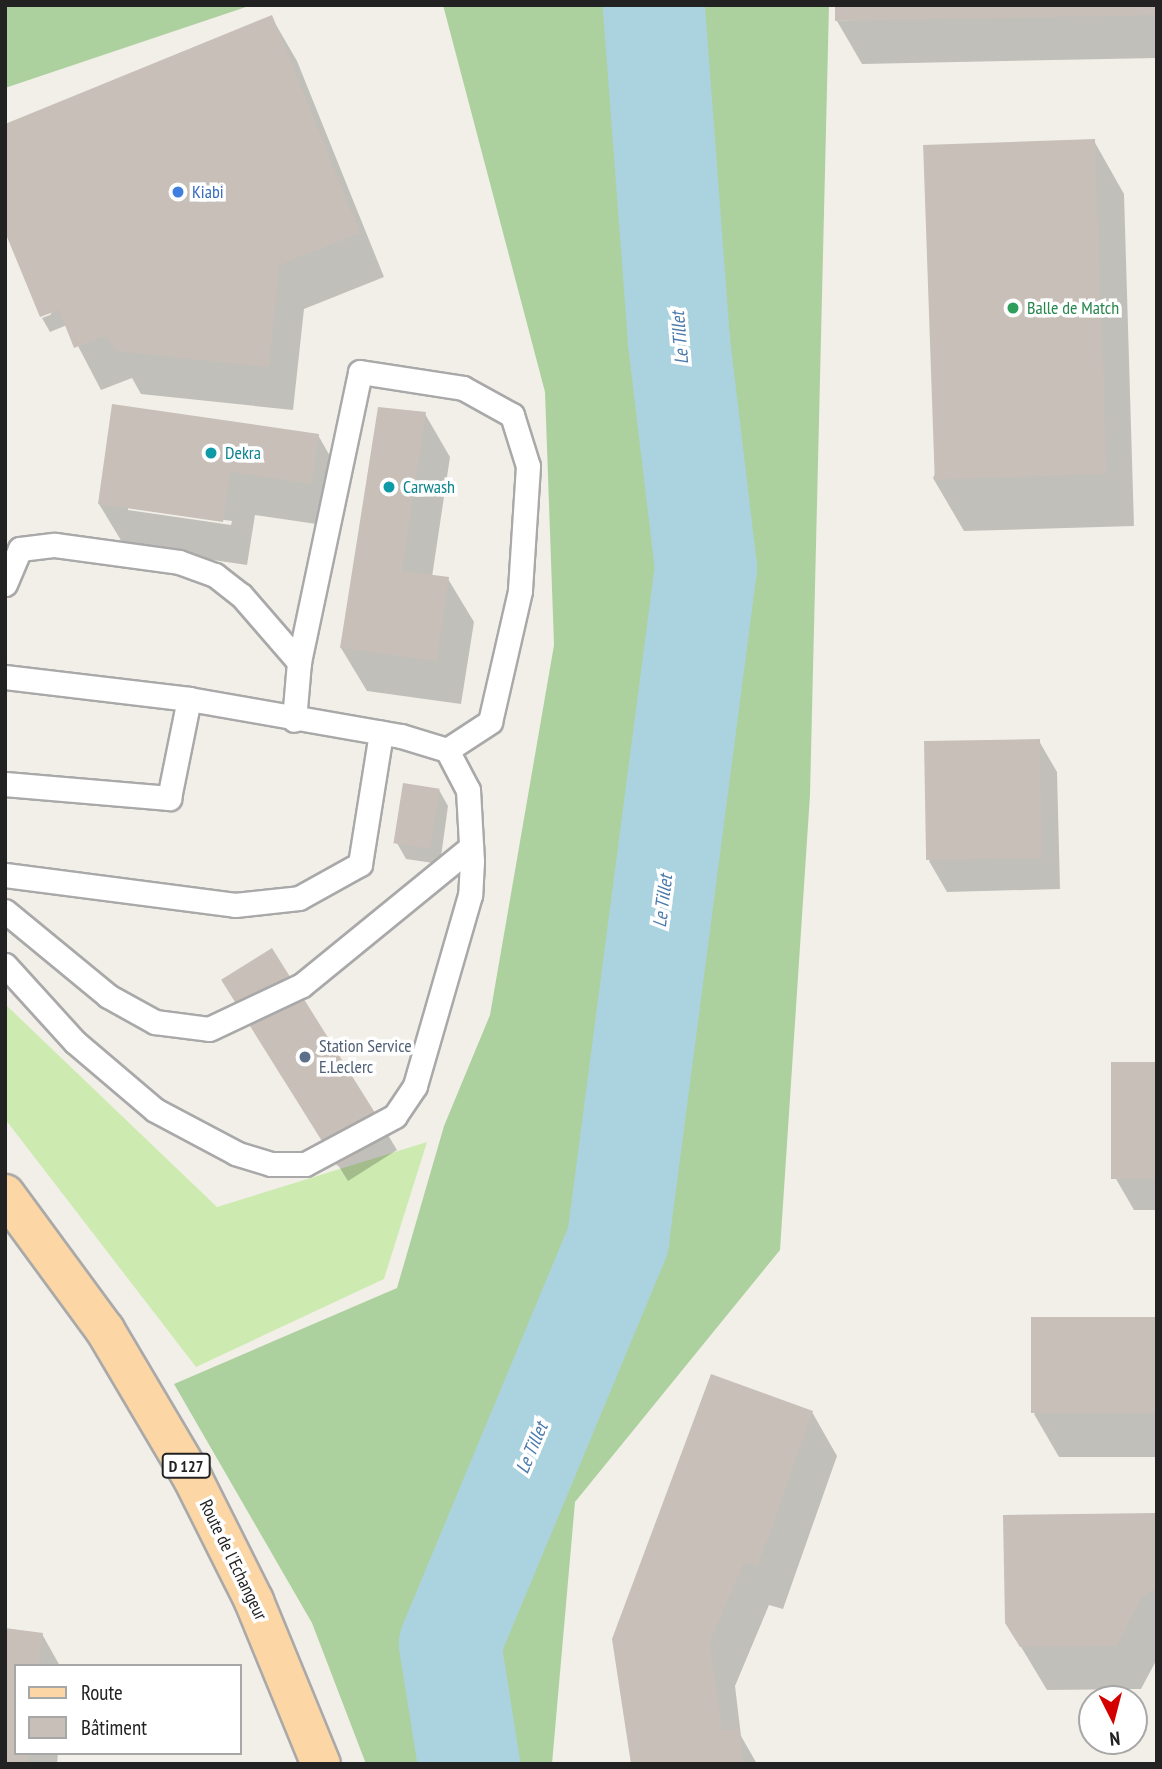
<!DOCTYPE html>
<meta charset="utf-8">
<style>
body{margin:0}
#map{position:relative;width:1162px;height:1769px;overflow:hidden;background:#f2efe9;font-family:"PT Sans Narrow",sans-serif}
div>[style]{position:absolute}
.grass>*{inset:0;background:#cdebb0}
.forest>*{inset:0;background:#add19e}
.shadow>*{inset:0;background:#0003}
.river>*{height:102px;margin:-51px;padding:0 51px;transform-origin:51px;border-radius:51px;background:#aad3df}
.building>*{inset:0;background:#c7bfb8;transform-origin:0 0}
.roads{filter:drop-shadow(2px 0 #a9a9a9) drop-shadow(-2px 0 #a9a9a9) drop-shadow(0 2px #a9a9a9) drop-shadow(0 -2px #a9a9a9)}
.lane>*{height:23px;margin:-11.5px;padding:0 11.5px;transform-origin:11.5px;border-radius:11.5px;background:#fff}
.primary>*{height:38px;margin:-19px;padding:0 19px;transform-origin:19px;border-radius:19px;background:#fcd6a4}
.dots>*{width:19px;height:19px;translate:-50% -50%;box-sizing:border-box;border:4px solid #fff;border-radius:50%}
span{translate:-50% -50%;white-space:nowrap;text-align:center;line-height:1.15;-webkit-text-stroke:7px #fff;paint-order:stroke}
.shield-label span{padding:2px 5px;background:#fff;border:2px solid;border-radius:5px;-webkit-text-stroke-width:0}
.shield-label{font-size:16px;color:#222;font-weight:700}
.shop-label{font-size:18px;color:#366cbe}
.left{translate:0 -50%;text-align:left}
.leisure-label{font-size:18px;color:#27864d}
.culture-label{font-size:18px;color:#0d838f}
.service-label{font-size:18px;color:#4e5e75}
.street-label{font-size:18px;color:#222}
.water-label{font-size:19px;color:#4a7aab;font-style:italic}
.frame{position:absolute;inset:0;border:7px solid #222;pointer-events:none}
.legend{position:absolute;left:14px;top:1664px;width:228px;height:91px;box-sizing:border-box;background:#fff;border:2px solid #a7a7a7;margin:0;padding:9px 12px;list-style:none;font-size:21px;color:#222}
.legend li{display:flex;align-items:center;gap:14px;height:35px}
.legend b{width:35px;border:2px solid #a7a7a7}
.north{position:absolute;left:1078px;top:1685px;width:70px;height:70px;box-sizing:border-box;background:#fff;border:2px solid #a7a7a7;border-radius:50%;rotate:174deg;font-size:19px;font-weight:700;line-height:28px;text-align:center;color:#222}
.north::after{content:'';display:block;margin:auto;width:24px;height:32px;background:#d40000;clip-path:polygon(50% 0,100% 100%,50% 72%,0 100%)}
</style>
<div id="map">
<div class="grass">
<i style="clip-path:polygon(5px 1004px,217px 1207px,427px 1142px,384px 1279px,196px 1367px,5px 1119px)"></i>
</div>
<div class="forest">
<i style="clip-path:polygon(5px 5px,252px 5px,5px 88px)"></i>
<i style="clip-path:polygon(443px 5px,829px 5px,810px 795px,780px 1250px,575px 1502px,552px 1764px,366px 1764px,312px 1623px,174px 1384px,397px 1288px,444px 1126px,490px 1015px,554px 645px,545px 392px)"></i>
</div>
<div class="shadow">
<i style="clip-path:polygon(1157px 5px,1157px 58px,862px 64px,837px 21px)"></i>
<i style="clip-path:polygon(272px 18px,297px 61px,384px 277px,304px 309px,293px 410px,141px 394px,132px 378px,101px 390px,67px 325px,50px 332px,42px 318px,50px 315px)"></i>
<i style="clip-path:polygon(1094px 141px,1124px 194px,1134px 526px,964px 531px,933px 478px)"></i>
<i style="clip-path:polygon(425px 414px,450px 457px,432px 577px,448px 579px,474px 622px,461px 704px,367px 691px,341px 648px)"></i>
<i style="clip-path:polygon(evenodd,318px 435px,343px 479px,337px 527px,255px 515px,247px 565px,125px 547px,99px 504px,318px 435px,128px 507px,232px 521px,231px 525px,128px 510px,128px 507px)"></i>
<i style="clip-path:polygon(1039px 741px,1057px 772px,1060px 889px,947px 892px,929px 861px)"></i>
<i style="clip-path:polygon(439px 790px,448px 806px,440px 864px,406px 859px,397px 843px)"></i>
<i style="clip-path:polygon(233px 996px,388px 1135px,397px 1150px,348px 1181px)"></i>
<i style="clip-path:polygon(1157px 1063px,1157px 1210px,1134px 1210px,1116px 1179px)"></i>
<i style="clip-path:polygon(1157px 1319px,1157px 1457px,1059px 1457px,1034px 1414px)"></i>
<i style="clip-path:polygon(812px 1412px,837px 1456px,783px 1609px,769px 1605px,735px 1686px,741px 1736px,757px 1764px,633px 1764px)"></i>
<i style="clip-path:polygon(1157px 1514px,1157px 1659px,1141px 1689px,1047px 1690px,1006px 1622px)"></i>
<i style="clip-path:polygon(5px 1629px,42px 1634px,60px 1666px,16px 1666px,16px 1753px,58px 1753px,57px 1764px,5px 1764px)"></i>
</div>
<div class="river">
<i style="left:469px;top:1764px;width:121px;rotate:-99deg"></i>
<i style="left:450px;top:1644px;width:438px;rotate:-67.4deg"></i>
<i style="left:618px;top:1240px;width:678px;rotate:-82.54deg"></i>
<i style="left:706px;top:568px;width:229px;rotate:-96.8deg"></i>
<i style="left:679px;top:341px;width:337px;rotate:-94.3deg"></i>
</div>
<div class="building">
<i style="clip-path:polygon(835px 5px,1157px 5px,1157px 15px,835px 21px)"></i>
<i style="clip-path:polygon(272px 15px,360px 233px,279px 265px,269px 367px,114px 351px,107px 335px,74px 348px,59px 310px,40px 317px,5px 232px,5px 124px)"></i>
<i style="left:1095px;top:139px;width:335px;height:172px;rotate:88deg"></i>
<i style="clip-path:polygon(112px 404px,319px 434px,312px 484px,230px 472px,223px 522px,98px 504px)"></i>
<i style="clip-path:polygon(378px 407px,426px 412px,402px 571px,449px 577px,437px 661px,340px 648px)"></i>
<i style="left:1040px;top:739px;width:119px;height:116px;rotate:89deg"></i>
<i style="left:403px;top:783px;width:37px;height:61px;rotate:9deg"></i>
<i style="left:272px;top:948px;width:220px;height:60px;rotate:58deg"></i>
<i style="left:1157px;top:1062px;width:117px;height:46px;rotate:90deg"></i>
<i style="left:1157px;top:1317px;width:96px;height:126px;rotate:90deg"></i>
<i style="clip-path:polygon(711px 1374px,813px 1411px,758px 1566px,744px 1562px,710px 1642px,722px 1731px,739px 1728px,743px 1764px,631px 1764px,612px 1639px)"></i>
<i style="clip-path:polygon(1157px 1513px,1157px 1588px,1142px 1597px,1116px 1646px,1020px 1647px,1005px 1623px,1003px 1515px)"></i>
<i style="clip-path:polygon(5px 1628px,43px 1633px,39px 1666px,16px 1666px,16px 1753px,29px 1753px,28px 1764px,5px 1764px)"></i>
</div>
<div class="roads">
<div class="lane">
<i style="left:5px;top:584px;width:38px;rotate:-67deg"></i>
<i style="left:20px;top:549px;width:35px;rotate:-7deg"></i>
<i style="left:55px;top:545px;width:125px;rotate:7.8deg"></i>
<i style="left:179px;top:562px;width:38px;rotate:20deg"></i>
<i style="left:215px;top:575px;width:33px;rotate:38deg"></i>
<i style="left:241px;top:595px;width:89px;rotate:49.1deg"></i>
<i style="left:299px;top:662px;width:58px;rotate:94.9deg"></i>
<i style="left:299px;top:662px;width:296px;rotate:-78.1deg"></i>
<i style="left:360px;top:372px;width:104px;rotate:8.8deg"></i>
<i style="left:463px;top:388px;width:56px;rotate:28.9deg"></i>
<i style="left:512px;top:415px;width:53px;rotate:72.6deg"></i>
<i style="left:528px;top:466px;width:125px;rotate:93.7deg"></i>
<i style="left:520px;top:591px;width:134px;rotate:102.9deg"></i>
<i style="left:490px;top:722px;width:51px;rotate:146.9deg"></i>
<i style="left:5px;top:677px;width:185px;rotate:6.8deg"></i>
<i style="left:189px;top:699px;width:215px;rotate:9.9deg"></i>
<i style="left:401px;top:736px;width:48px;rotate:16.9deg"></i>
<i style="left:447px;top:750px;width:45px;rotate:62.3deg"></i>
<i style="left:468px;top:790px;width:71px;rotate:86.8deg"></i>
<i style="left:472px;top:861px;width:34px;rotate:93deg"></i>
<i style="left:470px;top:895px;width:199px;rotate:106.1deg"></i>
<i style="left:415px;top:1086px;width:36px;rotate:124deg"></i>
<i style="left:395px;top:1116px;width:102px;rotate:151.9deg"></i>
<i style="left:305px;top:1164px;width:34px;rotate:180deg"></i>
<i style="left:271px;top:1164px;width:37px;rotate:-163deg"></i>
<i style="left:236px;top:1153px;width:92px;rotate:-152deg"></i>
<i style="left:155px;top:1110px;width:105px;rotate:-139.6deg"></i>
<i style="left:75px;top:1042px;width:104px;rotate:-132.3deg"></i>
<i style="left:5px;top:784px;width:165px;rotate:4.9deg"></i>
<i style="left:169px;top:798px;width:101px;rotate:-78.6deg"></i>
<i style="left:5px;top:875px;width:232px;rotate:7.4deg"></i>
<i style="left:235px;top:905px;width:64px;rotate:-6.2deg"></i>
<i style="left:299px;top:898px;width:70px;rotate:-29.1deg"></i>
<i style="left:360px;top:864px;width:133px;rotate:-80.9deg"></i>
<i style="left:5px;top:911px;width:134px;rotate:39.5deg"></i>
<i style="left:108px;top:996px;width:54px;rotate:29deg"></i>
<i style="left:155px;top:1022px;width:54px;rotate:7.4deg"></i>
<i style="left:209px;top:1029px;width:103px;rotate:-25.3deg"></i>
<i style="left:302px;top:985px;width:218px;rotate:-39.2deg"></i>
</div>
<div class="primary">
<i style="left:5px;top:1194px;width:169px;rotate:53.7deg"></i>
<i style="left:105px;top:1330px;width:171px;rotate:59.4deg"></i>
<i style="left:192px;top:1477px;width:139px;rotate:63.4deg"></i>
<i style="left:254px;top:1601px;width:176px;rotate:67.7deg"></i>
</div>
</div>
<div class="dots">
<i style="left:178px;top:192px;background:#3f7fe0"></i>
<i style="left:1013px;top:308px;background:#2e9e5b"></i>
<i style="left:211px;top:453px;background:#0f9aa8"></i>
<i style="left:389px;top:487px;background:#0f9aa8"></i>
<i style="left:305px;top:1057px;background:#5c6f8a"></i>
</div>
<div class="shield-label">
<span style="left:186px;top:1466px">D 127</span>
</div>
<div class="shop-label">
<span class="left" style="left:192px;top:192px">Kiabi</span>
</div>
<div class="leisure-label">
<span class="left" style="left:1027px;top:308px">Balle de Match</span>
</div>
<div class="culture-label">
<span class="left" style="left:225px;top:453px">Dekra</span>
<span class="left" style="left:403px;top:487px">Carwash</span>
</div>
<div class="service-label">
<span class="left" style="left:319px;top:1057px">Station Service<br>E.Leclerc</span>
</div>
<div class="street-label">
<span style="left:233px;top:1560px;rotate:64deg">Route de l'Echangeur</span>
</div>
<div class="water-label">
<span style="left:680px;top:338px;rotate:-95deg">Le Tillet</span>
<span style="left:663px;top:901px;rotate:-83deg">Le Tillet</span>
<span style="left:532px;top:1448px;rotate:-67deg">Le Tillet</span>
</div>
<div class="frame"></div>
<ul class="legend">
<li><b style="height:9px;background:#fcd6a4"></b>Route</li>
<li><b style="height:19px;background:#c7bfb8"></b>Bâtiment</li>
</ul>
<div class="north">N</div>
</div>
